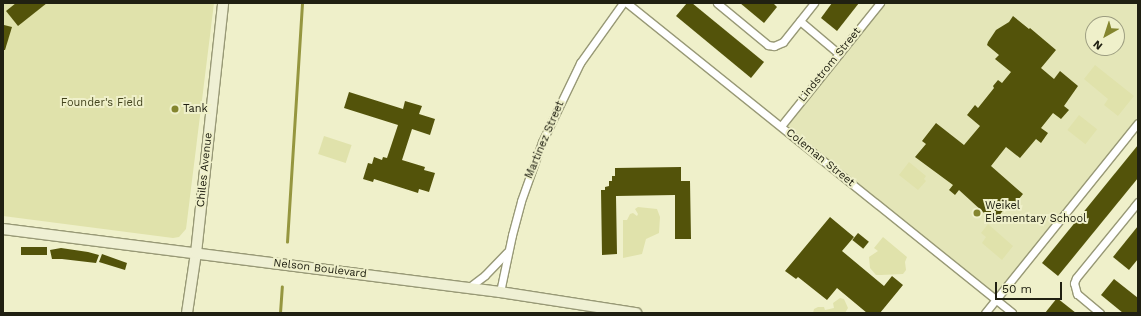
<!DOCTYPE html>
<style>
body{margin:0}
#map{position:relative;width:1141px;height:316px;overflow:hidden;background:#eff0ca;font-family:"Work Sans",sans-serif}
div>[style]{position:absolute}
.built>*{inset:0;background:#e4e6b8}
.green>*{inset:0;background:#e0e2ab;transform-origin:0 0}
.stream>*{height:2.5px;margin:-1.25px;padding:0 1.25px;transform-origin:1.25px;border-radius:1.25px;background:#95963f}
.building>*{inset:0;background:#53530a;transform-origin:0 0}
.roads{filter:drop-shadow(1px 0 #989976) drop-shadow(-1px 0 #989976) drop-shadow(0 1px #989976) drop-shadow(0 -1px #989976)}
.street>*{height:7px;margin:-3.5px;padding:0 3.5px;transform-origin:3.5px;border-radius:3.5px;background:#fff}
.secondary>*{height:10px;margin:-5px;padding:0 5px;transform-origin:5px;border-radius:5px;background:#eff0d4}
.dots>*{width:11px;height:11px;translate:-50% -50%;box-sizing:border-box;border:2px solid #eff0ca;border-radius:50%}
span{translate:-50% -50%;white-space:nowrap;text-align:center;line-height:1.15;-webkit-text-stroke:4px #eff0ca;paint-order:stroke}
.street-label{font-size:11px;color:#202012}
.park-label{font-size:11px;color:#42431d}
.poi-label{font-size:11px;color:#202012}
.left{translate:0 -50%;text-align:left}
.frame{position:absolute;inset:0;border:4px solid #202012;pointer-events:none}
.north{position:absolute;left:1085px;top:16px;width:40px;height:40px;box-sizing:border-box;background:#eff0ca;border:1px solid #9c9d80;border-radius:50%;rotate:219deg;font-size:11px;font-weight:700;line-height:16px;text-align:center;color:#202012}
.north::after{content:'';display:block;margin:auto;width:14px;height:18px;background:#84852e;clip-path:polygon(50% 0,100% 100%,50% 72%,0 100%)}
.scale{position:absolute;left:995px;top:282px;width:67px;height:18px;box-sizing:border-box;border:2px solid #202012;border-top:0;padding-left:5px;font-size:12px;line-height:14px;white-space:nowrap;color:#202012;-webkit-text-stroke:3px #eff0ca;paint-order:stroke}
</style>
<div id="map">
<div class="built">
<i style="clip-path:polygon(evenodd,880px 3px,1138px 3px,1138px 123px,996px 299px,781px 126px,880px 3px,1093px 24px,1117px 24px,1117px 48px,1093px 48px,1093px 24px)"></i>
</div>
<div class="green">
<i style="clip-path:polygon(3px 3px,214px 3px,186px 229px,179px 237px,173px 238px,3px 216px)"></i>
<i style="clip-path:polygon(1095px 65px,1134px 96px,1118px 116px,1104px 105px,1108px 99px,1084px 79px)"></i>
<i style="left:1079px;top:115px;width:23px;height:19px;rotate:38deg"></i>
<i style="left:324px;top:136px;width:29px;height:19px;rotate:18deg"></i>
<i style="clip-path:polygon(909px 162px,926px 176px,924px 179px,926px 181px,918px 190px,899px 175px)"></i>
<i style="clip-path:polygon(638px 207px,657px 209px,660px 217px,659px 233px,646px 239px,642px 254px,623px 258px,623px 220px,627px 220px,630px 214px,633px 213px,637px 216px,638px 214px,635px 209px)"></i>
<i style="clip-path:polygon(988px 224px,1013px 246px,1002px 260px,982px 243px,986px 237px,981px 233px)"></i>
<i style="clip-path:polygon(883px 237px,907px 257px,905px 262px,906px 270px,903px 274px,881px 275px,876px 275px,870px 268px,869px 257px,878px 251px,874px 248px)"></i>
<i style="clip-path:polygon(840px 298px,844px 299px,848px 308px,845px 313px,813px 313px,814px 309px,818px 307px,824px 307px,825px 310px,834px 308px,833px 303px)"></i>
</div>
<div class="stream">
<i style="left:287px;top:242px;width:239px;rotate:-86.4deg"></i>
<i style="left:280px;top:313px;width:26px;rotate:-86deg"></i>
</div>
<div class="building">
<i style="clip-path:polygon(16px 3px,47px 3px,18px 26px,6px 11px)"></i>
<i style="clip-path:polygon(687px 3px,692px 3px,764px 62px,751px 78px,676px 16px)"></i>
<i style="clip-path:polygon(740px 3px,773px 3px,777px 7px,764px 23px)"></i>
<i style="clip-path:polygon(832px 3px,859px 3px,837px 31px,821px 18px)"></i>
<i style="clip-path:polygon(1013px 16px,1029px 29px,1030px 28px,1056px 50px,1041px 68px,1054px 79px,1060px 71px,1078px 86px,1064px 106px,1069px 110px,1061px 119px,1053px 113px,1041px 128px,1048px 133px,1041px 143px,1036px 139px,1020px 158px,1006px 147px,991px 166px,1023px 194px,1009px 211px,1005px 208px,994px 222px,959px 190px,955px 195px,949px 190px,953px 185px,915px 157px,926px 144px,922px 141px,936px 123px,964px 145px,980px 126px,967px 115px,975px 105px,978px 108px,994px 88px,993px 86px,998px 80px,1002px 83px,1011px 72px,995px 59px,999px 55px,987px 45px,988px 42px,996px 30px,1009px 22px)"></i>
<i style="clip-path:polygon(4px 25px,12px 27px,5px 50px,3px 50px)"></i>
<i style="clip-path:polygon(349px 92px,403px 109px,405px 101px,422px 106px,419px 114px,435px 119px,430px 135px,412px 129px,402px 160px,425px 167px,424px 170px,435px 173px,429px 192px,419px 189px,418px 193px,374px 179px,373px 182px,363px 179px,368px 163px,372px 164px,374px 157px,382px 160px,383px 157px,387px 158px,398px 125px,344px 108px)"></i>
<i style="clip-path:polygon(1138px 145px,1138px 178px,1058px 276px,1042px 263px)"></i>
<i style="clip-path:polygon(681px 167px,681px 181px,690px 181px,691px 239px,675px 239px,675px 195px,616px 196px,617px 254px,602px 255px,601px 190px,605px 190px,605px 187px,609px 186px,609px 181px,612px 181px,612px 176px,615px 176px,615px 168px)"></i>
<i style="clip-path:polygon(830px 217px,854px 237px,842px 251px,884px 286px,892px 276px,903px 285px,880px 313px,867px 313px,837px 288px,827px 300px,798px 277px,796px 279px,785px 271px)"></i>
<i style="clip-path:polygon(1138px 226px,1138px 259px,1129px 270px,1113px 257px)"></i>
<i style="left:858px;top:233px;width:14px;height:9px;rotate:39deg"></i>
<i style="left:21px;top:247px;width:26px;height:8px"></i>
<i style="clip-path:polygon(61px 248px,88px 252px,99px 255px,96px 263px,62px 259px,52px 259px,50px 250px)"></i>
<i style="clip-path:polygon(102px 254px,127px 263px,125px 270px,99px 262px)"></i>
<i style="clip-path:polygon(1114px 279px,1138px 298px,1138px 313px,1123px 313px,1101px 295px)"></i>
<i style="clip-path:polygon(1057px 298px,1076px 313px,1045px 313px)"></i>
</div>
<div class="roads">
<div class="street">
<i style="left:627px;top:3px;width:494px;rotate:38.8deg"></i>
<i style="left:717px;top:3px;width:66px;rotate:39.5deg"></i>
<i style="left:768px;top:45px;width:6px;rotate:9deg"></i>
<i style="left:774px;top:46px;width:10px;rotate:-24deg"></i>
<i style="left:783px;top:42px;width:50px;rotate:-51.5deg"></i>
<i style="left:800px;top:21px;width:51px;rotate:40.2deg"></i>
<i style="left:781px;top:126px;width:158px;rotate:-51.2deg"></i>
<i style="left:468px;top:288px;width:21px;rotate:-37deg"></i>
<i style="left:485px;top:275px;width:32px;rotate:-46deg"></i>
<i style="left:500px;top:292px;width:58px;rotate:-78.1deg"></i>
<i style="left:512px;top:235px;width:35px;rotate:-75deg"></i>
<i style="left:521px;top:201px;width:63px;rotate:-70.4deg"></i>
<i style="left:542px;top:142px;width:88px;rotate:-64.3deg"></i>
<i style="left:580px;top:63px;width:74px;rotate:-54.4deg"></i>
<i style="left:985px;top:313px;width:244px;rotate:-51.2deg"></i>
<i style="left:1100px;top:313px;width:30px;rotate:-140deg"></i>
<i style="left:1077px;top:294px;width:11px;rotate:-105deg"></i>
<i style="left:1074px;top:283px;width:5px;rotate:-68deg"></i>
<i style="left:1076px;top:278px;width:98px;rotate:-50.8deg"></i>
</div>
<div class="secondary">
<i style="left:3px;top:229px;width:501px;rotate:7.22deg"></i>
<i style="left:500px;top:292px;width:138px;rotate:8.8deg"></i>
<i style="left:187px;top:313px;width:61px;rotate:-81.5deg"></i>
<i style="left:196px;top:253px;width:251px;rotate:-83.8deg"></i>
</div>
</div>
<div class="dots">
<i style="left:175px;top:109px;background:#84852e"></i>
<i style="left:977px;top:213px;background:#84852e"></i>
</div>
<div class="street-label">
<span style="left:830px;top:65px;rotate:-51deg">Lindstrom Street</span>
<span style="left:545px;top:140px;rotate:-67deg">Martinez Street</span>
<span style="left:820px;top:158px;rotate:39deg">Coleman Street</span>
<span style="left:205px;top:170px;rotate:-84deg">Chiles Avenue</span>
<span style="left:320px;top:269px;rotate:7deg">Nelson Boulevard</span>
</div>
<div class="park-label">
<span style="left:102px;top:103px">Founder's Field</span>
</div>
<div class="poi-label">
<span class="left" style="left:183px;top:109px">Tank</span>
<span class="left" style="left:985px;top:213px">Weikel<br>Elementary School</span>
</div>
<div class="frame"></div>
<div class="north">N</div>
<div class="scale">50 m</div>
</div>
